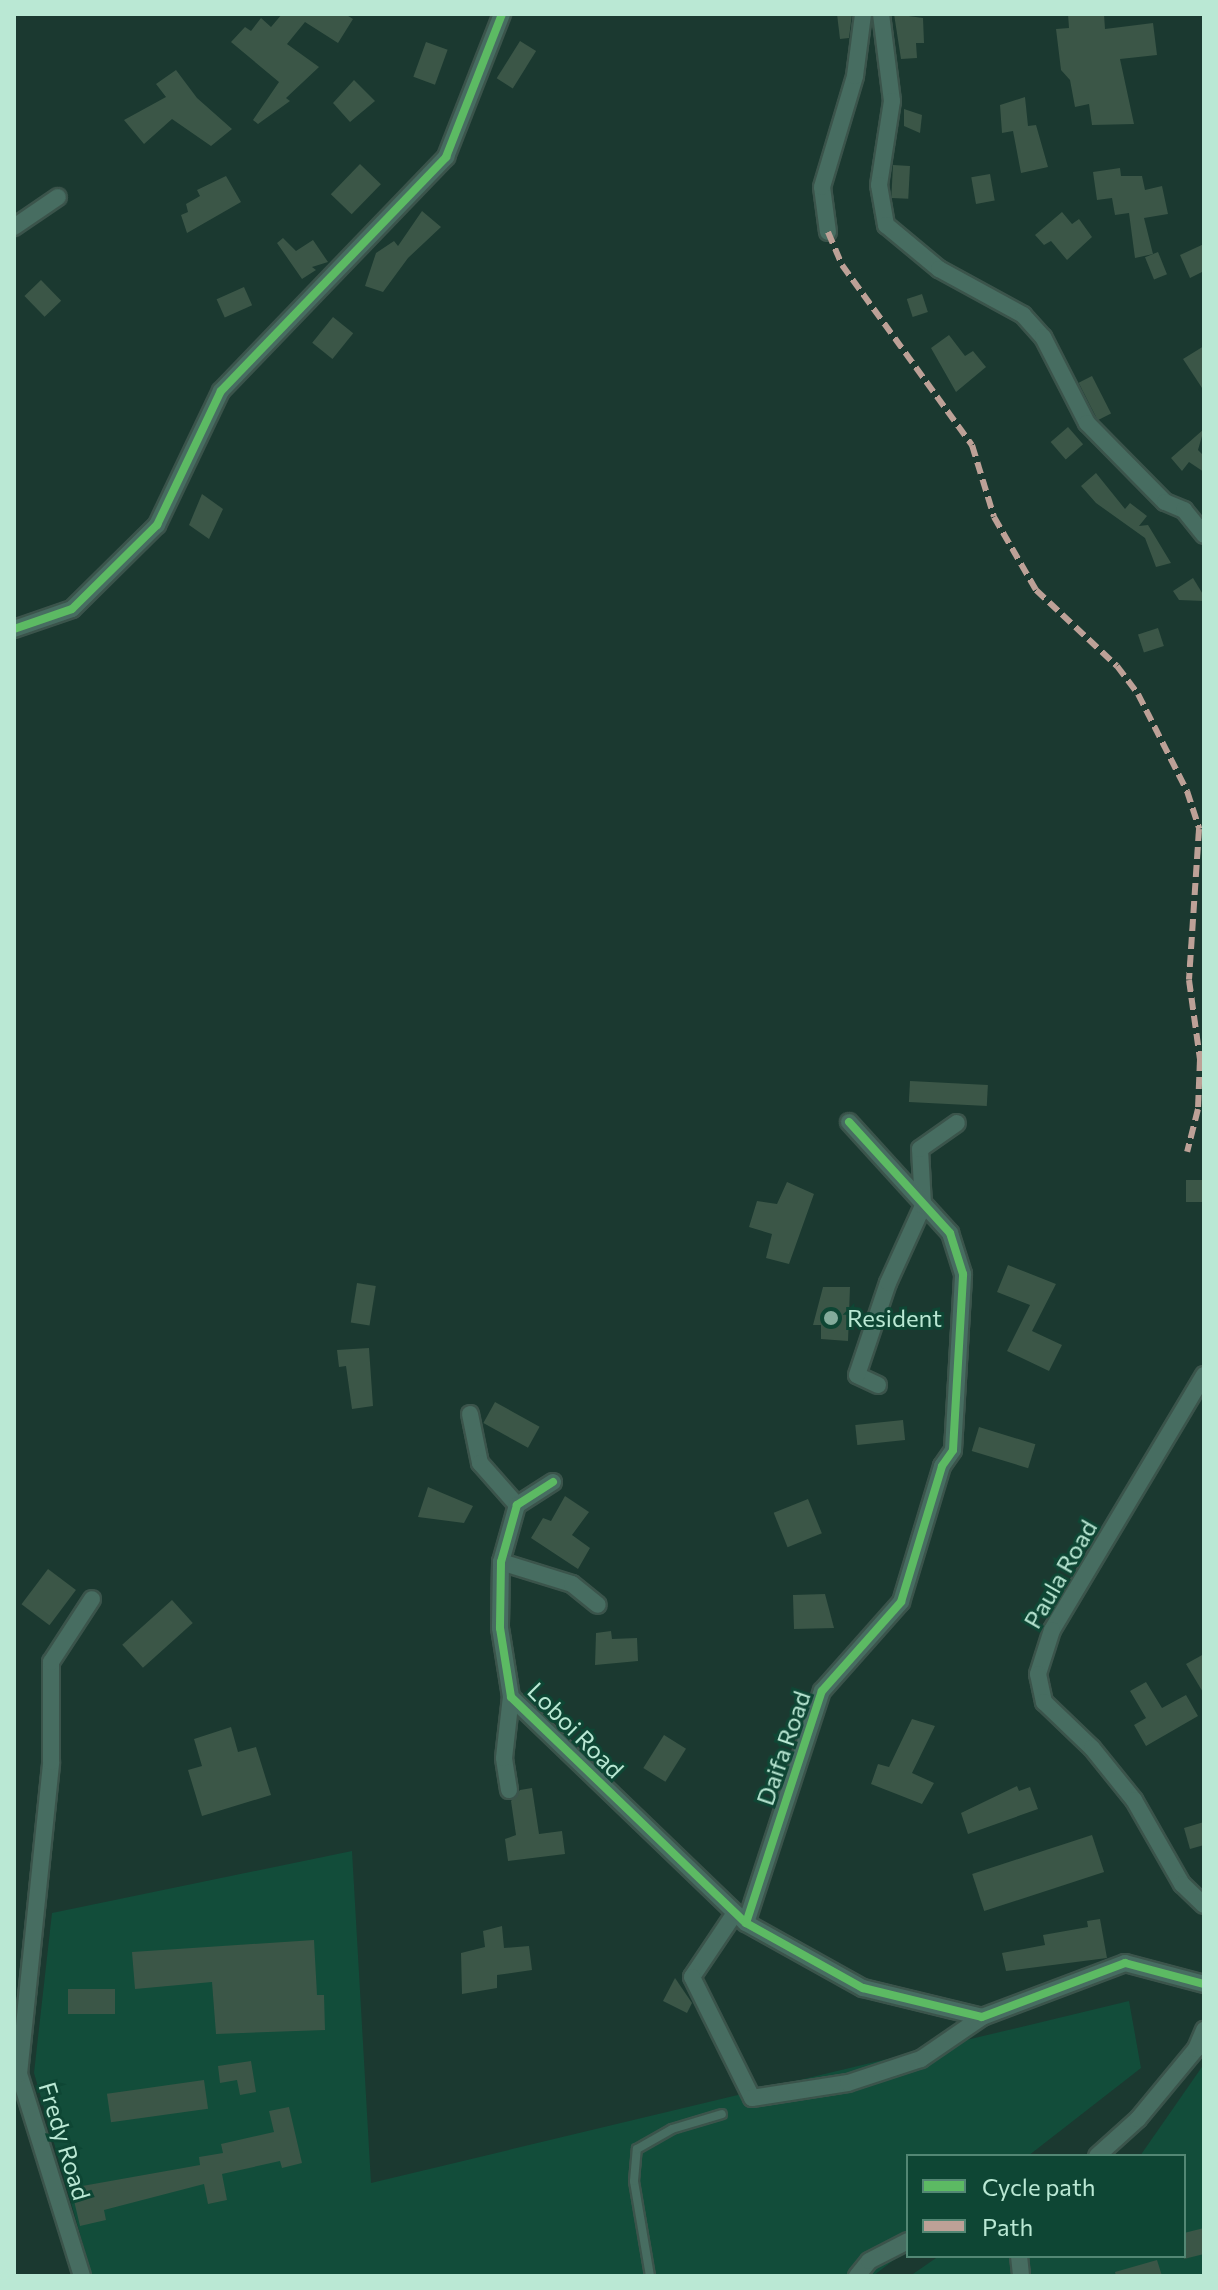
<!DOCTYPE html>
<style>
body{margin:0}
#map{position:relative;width:1218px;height:2290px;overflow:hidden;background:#1b3930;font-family:Commissioner,sans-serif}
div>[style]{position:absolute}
.built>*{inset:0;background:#124d3a}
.building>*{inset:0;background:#3b5647;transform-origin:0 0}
.roads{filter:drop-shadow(2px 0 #3b544b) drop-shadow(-2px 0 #3b544b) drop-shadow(0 2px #3b544b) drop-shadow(0 -2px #3b544b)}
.service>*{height:8px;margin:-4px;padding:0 4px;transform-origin:4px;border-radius:4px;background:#476d61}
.minor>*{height:16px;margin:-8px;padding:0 8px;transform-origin:8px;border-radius:8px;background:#476d61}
.quiet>*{height:6px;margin-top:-3px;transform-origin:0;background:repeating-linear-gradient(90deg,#bda197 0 12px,transparent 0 18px)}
.cycleway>*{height:8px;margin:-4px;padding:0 4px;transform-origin:4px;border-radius:4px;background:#5cba63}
.dots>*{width:22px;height:22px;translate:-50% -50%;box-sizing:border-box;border:4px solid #0e4634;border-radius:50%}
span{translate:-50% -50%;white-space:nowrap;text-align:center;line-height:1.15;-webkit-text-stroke:6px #0e4634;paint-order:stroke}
.poi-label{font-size:24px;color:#bae8d4}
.left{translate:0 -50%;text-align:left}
.street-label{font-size:24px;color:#bae8d4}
.frame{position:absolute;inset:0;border:16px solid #bae8d4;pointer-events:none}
.legend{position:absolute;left:906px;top:2154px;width:280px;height:104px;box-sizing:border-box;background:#0e4634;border:2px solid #538774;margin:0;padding:10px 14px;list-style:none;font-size:24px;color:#bae8d4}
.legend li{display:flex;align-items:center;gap:16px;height:40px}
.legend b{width:40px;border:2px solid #538774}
</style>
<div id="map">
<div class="built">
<i style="clip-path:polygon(352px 1851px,371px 2183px,1129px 2001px,1141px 2068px,1028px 2156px,908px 2156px,908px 2249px,873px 2276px,92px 2276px,34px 2073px,52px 1913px)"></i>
<i style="clip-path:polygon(1204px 2064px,1204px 2276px,910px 2276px,939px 2256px,1184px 2256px,1184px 2156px,1140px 2156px)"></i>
</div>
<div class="building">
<i style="clip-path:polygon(282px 14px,345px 14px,353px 19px,338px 43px,305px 22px,287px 44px,319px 67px,286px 98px,290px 101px,258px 124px,253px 120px,279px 82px,231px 42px,245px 27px,251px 31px,261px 18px,271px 27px)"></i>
<i style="clip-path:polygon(837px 14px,852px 14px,849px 38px,840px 39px)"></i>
<i style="clip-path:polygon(894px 14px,923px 18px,924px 43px,916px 43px,917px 58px,901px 59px)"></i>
<i style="clip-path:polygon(1068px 14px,1104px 14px,1105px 29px,1153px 23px,1157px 55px,1120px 59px,1134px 124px,1092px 125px,1089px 104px,1075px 107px,1070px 80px,1061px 70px,1056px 29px,1069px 28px)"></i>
<i style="left:520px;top:41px;width:19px;height:44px;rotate:32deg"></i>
<i style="left:426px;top:42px;width:23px;height:37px;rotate:20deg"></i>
<i style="clip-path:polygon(176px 70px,197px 98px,232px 129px,211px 146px,172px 119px,144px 144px,124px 120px,166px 97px,156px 84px)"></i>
<i style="clip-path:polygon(354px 80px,375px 101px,350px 122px,333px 103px)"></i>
<i style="clip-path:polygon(1025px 97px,1028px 126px,1036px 125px,1048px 167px,1021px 173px,1013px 131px,1002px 133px,1000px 105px)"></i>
<i style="clip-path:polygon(904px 109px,922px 115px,920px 133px,904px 126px)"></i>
<i style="left:360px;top:164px;width:29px;height:42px;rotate:44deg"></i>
<i style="left:893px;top:165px;width:17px;height:33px;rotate:3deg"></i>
<i style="clip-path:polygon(1120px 168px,1121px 176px,1142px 176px,1145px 190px,1162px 186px,1168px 214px,1144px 218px,1153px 254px,1135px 258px,1129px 213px,1115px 215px,1112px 198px,1097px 200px,1093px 172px)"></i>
<i style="left:990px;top:174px;width:27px;height:19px;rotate:80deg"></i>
<i style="clip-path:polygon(226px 176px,241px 202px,187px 233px,181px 215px,188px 212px,186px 204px,200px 196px,197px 190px)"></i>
<i style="clip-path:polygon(422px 211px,441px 227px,408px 258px,383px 292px,365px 286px,376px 253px,394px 241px,398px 246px)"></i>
<i style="clip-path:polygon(1062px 212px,1072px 224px,1079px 219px,1092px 237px,1067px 260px,1051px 241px,1044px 245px,1035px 235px)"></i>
<i style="clip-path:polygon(283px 238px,296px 251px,313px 240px,328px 262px,312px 267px,316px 270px,302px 279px,277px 243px)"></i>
<i style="clip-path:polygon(1204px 244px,1204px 271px,1190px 278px,1180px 255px)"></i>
<i style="left:1158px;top:252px;width:24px;height:14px;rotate:68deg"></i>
<i style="left:41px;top:280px;width:29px;height:23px;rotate:46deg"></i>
<i style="left:244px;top:287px;width:20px;height:30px;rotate:66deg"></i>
<i style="left:922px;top:294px;width:19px;height:16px;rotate:72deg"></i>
<i style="left:333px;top:317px;width:26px;height:33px;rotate:39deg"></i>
<i style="clip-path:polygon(949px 335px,965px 356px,973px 351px,986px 367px,956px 392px,931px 348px)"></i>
<i style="clip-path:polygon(1204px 346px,1204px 391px,1183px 359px)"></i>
<i style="left:1092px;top:376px;width:42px;height:15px;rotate:63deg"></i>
<i style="left:1068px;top:427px;width:23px;height:23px;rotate:49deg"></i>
<i style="clip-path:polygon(1204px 429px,1198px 450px,1204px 456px,1204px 472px,1189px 462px,1182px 471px,1171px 458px)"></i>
<i style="clip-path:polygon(1096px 473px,1125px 509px,1130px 503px,1147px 516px,1139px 526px,1148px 525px,1171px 563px,1156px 567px,1145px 538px,1096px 503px,1081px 486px)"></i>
<i style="clip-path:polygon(202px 494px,223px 509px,209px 539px,189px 525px)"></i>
<i style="clip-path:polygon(1193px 578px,1204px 596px,1204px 601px,1179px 600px,1173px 591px)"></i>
<i style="left:1158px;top:628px;width:19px;height:21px;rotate:72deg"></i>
<i style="left:910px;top:1081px;width:78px;height:21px;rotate:3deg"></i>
<i style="left:1204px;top:1180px;width:22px;height:18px;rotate:90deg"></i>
<i style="clip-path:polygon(787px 1182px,814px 1194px,789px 1264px,766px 1258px,772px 1234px,749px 1227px,757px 1201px,777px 1204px)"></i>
<i style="clip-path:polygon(1008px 1265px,1056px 1284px,1032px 1331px,1062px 1345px,1049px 1371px,1007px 1351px,1030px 1305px,997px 1292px)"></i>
<i style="left:357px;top:1283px;width:19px;height:40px;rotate:9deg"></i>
<i style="clip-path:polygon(823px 1287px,850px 1287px,848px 1341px,821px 1339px,821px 1325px,813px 1325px)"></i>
<i style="clip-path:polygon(369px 1348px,373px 1406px,352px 1409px,346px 1366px,339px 1367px,337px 1350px)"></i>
<i style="left:495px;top:1402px;width:51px;height:24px;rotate:29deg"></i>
<i style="left:903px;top:1420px;width:20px;height:48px;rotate:84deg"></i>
<i style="left:979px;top:1427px;width:59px;height:25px;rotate:17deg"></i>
<i style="clip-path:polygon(428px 1487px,473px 1506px,464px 1523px,418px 1517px)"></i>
<i style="clip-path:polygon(565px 1496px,589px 1512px,572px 1535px,590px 1548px,578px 1569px,531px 1538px,543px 1518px,551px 1521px)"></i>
<i style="left:808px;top:1499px;width:37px;height:37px;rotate:68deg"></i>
<i style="left:48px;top:1569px;width:35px;height:44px;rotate:37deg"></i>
<i style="clip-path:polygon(825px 1594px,834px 1628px,794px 1629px,793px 1595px)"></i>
<i style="left:172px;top:1600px;width:31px;height:67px;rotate:48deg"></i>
<i style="clip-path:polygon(611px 1631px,612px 1639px,637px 1638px,638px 1661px,595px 1665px,596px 1633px)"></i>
<i style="clip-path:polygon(1204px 1654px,1204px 1694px,1186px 1664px)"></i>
<i style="clip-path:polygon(1146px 1682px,1162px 1708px,1186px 1695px,1198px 1716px,1146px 1746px,1134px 1725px,1146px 1718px,1130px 1691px)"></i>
<i style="clip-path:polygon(912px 1719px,935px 1726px,912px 1773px,934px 1783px,922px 1804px,871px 1784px,878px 1764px,889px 1767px)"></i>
<i style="clip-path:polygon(231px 1727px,238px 1752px,256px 1747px,271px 1795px,202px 1816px,188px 1770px,202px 1766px,194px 1739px)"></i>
<i style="left:664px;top:1735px;width:26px;height:39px;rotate:32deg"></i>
<i style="clip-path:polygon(1017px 1786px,1019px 1791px,1030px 1787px,1038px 1809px,968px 1834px,961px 1813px)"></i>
<i style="clip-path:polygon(532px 1788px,539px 1834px,562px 1831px,565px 1854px,508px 1861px,505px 1839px,516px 1835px,511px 1801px,520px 1790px)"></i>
<i style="clip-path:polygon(1204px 1822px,1204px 1845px,1190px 1849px,1184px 1828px)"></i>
<i style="left:1092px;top:1835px;width:39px;height:126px;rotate:72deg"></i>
<i style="clip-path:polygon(1100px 1919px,1107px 1958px,1006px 1971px,1002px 1953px,1045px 1945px,1043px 1935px,1088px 1927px,1087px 1921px)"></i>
<i style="clip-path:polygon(502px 1926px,504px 1948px,529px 1946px,532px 1970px,497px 1975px,497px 1988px,462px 1994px,461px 1953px,485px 1947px,483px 1931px)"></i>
<i style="clip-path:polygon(314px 1940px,317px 1995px,324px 1995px,325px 2030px,216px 2034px,212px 1982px,135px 1989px,132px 1952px)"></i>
<i style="clip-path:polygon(675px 1978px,692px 2003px,687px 2013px,663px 2001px)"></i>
<i style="left:115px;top:1989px;width:25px;height:47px;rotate:90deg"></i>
<i style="clip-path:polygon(251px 2061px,256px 2092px,240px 2095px,237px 2080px,220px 2083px,218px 2066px)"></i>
<i style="left:204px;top:2080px;width:29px;height:98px;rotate:82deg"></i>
<i style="clip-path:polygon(289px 2107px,302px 2163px,282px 2168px,280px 2161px,222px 2174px,227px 2200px,208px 2204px,204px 2184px,104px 2210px,106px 2220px,80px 2226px,71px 2188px,200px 2165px,199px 2157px,223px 2153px,221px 2144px,274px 2132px,269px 2111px)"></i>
<i style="clip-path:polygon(1204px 2228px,1204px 2254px,1184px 2259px,1184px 2233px)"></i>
<i style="clip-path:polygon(1157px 2260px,1162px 2276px,1116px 2276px,1115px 2272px)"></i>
</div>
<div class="roads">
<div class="service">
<i style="left:650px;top:2276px;width:96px;rotate:-99.6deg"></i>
<i style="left:634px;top:2181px;width:32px;rotate:-85deg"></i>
<i style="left:637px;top:2149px;width:40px;rotate:-29.7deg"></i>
<i style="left:672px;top:2129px;width:52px;rotate:-16.7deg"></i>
</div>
<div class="minor">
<i style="left:881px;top:14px;width:88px;rotate:82.8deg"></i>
<i style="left:892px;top:101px;width:85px;rotate:98.8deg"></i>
<i style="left:879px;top:185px;width:41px;rotate:80.1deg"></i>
<i style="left:886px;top:225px;width:69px;rotate:39.7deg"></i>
<i style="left:939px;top:269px;width:96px;rotate:28.7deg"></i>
<i style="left:1023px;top:315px;width:30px;rotate:48deg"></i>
<i style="left:1043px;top:337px;width:97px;rotate:62.9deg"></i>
<i style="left:1087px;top:423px;width:111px;rotate:45.4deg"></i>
<i style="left:1165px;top:502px;width:21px;rotate:23deg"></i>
<i style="left:1184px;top:510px;width:32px;rotate:51deg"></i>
<i style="left:14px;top:227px;width:53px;rotate:-34.3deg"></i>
<i style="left:828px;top:232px;width:45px;rotate:-97.6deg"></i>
<i style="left:822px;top:187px;width:116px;rotate:-73.4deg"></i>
<i style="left:855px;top:76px;width:63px;rotate:-82.6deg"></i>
<i style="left:14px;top:629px;width:61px;rotate:-19deg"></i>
<i style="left:72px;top:609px;width:120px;rotate:-44.7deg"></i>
<i style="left:157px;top:525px;width:148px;rotate:-64.5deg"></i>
<i style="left:221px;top:391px;width:325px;rotate:-46.1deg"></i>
<i style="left:446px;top:157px;width:154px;rotate:-68.6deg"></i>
<i style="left:1204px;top:1375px;width:297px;rotate:120.8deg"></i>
<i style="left:1052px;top:1630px;width:46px;rotate:107.7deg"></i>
<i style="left:1038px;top:1674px;width:29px;rotate:78deg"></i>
<i style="left:1044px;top:1702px;width:66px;rotate:43.8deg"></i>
<i style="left:1092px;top:1748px;width:67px;rotate:51.1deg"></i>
<i style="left:1134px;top:1800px;width:97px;rotate:60.3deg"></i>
<i style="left:1182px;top:1884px;width:30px;rotate:44deg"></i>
<i style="left:878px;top:1385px;width:23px;rotate:-155deg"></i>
<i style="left:857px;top:1375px;width:97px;rotate:-71.4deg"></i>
<i style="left:888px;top:1283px;width:85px;rotate:-65.6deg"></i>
<i style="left:923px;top:1206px;width:57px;rotate:-93deg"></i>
<i style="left:920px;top:1149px;width:45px;rotate:-35.1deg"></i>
<i style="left:470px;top:1414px;width:50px;rotate:78.5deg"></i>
<i style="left:480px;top:1463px;width:56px;rotate:48.6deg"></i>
<i style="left:553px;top:1482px;width:43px;rotate:147.4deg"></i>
<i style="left:517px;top:1505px;width:59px;rotate:105.7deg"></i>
<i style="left:501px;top:1562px;width:66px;rotate:90.9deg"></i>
<i style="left:500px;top:1628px;width:70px;rotate:80.9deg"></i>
<i style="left:511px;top:1697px;width:326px;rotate:43.9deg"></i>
<i style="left:746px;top:1923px;width:134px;rotate:29.1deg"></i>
<i style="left:863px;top:1988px;width:122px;rotate:13.7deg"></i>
<i style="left:982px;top:2017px;width:153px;rotate:-20.7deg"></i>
<i style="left:1125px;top:1963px;width:82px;rotate:14.9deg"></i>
<i style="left:501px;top:1562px;width:74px;rotate:17.2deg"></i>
<i style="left:572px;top:1584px;width:33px;rotate:39deg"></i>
<i style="left:509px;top:1790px;width:32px;rotate:-99deg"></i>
<i style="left:504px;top:1758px;width:61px;rotate:-83.5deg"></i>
<i style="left:735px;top:1913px;width:77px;rotate:123.9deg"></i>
<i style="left:692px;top:1977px;width:135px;rotate:63.6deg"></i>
<i style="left:752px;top:2098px;width:97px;rotate:-8.9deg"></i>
<i style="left:848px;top:2083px;width:77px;rotate:-18.2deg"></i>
<i style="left:921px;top:2059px;width:74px;rotate:-34.5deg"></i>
<i style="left:746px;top:1923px;width:244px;rotate:-71.9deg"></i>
<i style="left:822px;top:1691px;width:119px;rotate:-48.4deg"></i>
<i style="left:901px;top:1602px;width:142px;rotate:-73.2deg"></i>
<i style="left:942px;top:1466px;width:19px;rotate:-55deg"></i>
<i style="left:953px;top:1450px;width:176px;rotate:-86.7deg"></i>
<i style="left:963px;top:1274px;width:43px;rotate:-107.6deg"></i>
<i style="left:950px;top:1233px;width:150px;rotate:-132.3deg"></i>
<i style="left:1097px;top:2156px;width:55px;rotate:-42.1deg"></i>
<i style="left:1138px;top:2119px;width:91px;rotate:-50.4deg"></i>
<i style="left:1196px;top:2049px;width:21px;rotate:-67deg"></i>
<i style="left:1019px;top:2256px;width:20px;rotate:84deg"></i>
<i style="left:82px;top:2276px;width:212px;rotate:-107.3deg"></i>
<i style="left:19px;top:2074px;width:314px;rotate:-84.1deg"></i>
<i style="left:51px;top:1762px;width:100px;rotate:-90deg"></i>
<i style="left:51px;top:1662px;width:75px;rotate:-56.9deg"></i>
<i style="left:857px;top:2276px;width:19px;rotate:-51deg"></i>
<i style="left:869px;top:2261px;width:44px;rotate:-27.1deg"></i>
</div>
</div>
<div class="quiet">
<i style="left:828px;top:232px;width:36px;rotate:67deg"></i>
<i style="left:842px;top:265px;width:222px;rotate:54.2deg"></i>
<i style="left:972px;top:445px;width:75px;rotate:73deg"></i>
<i style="left:994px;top:517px;width:84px;rotate:60.1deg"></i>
<i style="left:1036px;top:590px;width:111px;rotate:43.2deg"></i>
<i style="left:1117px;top:666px;width:35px;rotate:53deg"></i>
<i style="left:1138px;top:694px;width:109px;rotate:63.2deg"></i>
<i style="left:1187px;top:791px;width:40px;rotate:72deg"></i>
<i style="left:1199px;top:829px;width:151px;rotate:93.8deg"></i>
<i style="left:1189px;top:980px;width:80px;rotate:82.1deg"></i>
<i style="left:1200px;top:1059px;width:50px;rotate:92.3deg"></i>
<i style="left:1198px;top:1109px;width:44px;rotate:104.3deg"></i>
</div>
<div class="cycleway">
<i style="left:14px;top:629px;width:61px;rotate:-19deg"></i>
<i style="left:72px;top:609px;width:120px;rotate:-44.7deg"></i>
<i style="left:157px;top:525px;width:148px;rotate:-64.5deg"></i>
<i style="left:221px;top:391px;width:325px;rotate:-46.1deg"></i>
<i style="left:446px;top:157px;width:154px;rotate:-68.6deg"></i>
<i style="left:553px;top:1482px;width:43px;rotate:147.4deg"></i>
<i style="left:517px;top:1505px;width:59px;rotate:105.7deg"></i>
<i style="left:501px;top:1562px;width:66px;rotate:90.9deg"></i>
<i style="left:500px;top:1628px;width:70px;rotate:80.9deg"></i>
<i style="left:511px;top:1697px;width:326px;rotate:43.9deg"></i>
<i style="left:746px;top:1923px;width:134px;rotate:29.1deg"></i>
<i style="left:863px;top:1988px;width:122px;rotate:13.7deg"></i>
<i style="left:982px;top:2017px;width:153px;rotate:-20.7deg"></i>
<i style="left:1125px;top:1963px;width:82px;rotate:14.9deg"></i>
<i style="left:746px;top:1923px;width:244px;rotate:-71.9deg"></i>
<i style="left:822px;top:1691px;width:119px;rotate:-48.4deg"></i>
<i style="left:901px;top:1602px;width:142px;rotate:-73.2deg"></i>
<i style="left:942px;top:1466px;width:19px;rotate:-55deg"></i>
<i style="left:953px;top:1450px;width:176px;rotate:-86.7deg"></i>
<i style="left:963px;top:1274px;width:43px;rotate:-107.6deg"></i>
<i style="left:950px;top:1233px;width:150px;rotate:-132.3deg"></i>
</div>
<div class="dots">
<i style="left:831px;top:1318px;background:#82ab9b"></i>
</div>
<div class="poi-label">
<span class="left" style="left:847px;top:1318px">Resident</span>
</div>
<div class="street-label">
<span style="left:1060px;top:1574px;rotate:-60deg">Paula Road</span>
<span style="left:576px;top:1730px;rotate:45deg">Loboi Road</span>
<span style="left:783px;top:1748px;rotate:-71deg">Daifa Road</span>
<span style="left:65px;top:2141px;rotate:73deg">Fredy Road</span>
</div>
<div class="frame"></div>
<ul class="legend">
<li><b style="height:10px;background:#5cba63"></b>Cycle path</li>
<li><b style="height:10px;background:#bda197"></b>Path</li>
</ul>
</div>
